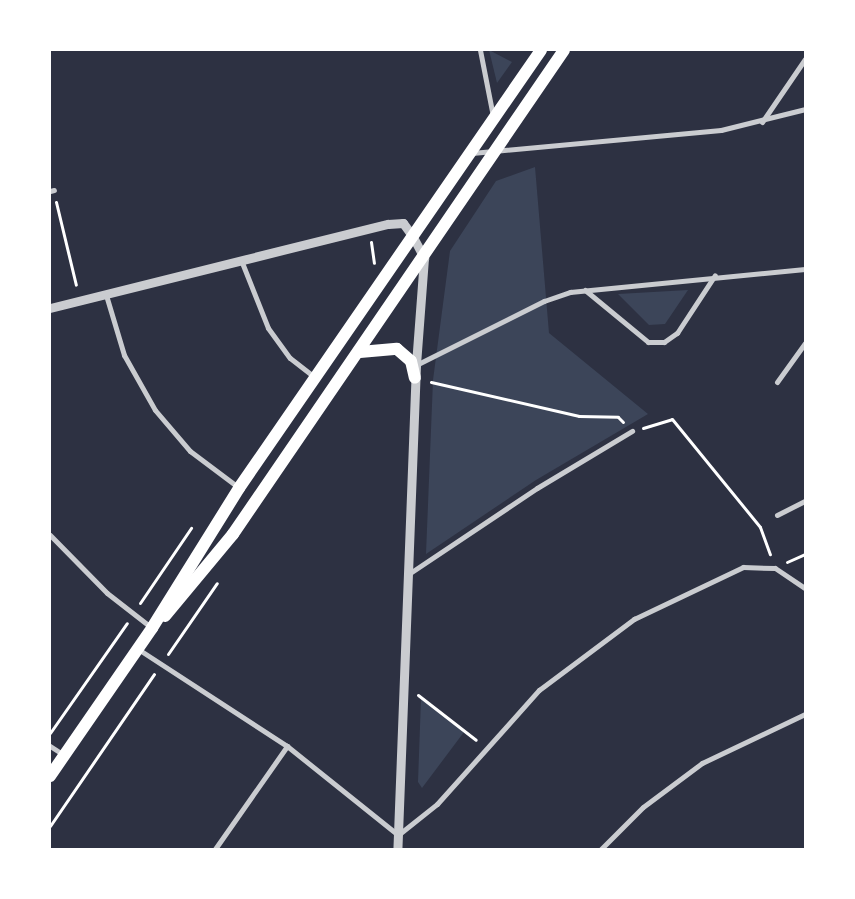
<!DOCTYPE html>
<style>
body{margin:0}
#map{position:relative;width:855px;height:899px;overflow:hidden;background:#2d3142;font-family:"Fira Sans",sans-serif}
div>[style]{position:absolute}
.green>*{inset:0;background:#3c4559}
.path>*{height:3px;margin:-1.5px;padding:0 1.5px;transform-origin:1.5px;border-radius:1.5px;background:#fff}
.minor>*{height:5px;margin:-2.5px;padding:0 2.5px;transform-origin:2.5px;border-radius:2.5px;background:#caccd0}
.tertiary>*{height:9px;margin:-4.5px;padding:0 4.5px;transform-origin:4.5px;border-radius:4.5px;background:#caccd0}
.primary>*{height:12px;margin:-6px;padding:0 6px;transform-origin:6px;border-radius:6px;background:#fff}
span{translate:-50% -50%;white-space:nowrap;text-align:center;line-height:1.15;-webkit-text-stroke:4px #fff;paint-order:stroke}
.frame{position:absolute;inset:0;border:51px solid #fff;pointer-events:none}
</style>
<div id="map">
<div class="green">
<i style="clip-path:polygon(489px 50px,512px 62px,497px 83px)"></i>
<i style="clip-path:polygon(535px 167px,549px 333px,648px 414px,536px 480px,426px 554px,433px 380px,450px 251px,496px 181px)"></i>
<i style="clip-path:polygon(688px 290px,665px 324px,649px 325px,618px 294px)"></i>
<i style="clip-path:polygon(421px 699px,464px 732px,422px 788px,418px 782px)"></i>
</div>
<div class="path">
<i style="left:56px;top:202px;width:85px;rotate:76.5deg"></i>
<i style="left:371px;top:242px;width:21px;rotate:82deg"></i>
<i style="left:431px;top:382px;width:152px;rotate:12.9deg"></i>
<i style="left:579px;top:416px;width:39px;rotate:1deg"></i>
<i style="left:618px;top:417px;width:7px;rotate:45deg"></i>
<i style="left:643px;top:428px;width:30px;rotate:-17deg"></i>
<i style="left:672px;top:419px;width:139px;rotate:50.8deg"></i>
<i style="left:760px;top:527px;width:29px;rotate:70deg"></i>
<i style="left:787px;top:562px;width:20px;rotate:-24deg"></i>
<i style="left:140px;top:603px;width:91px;rotate:-55.8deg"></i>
<i style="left:168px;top:654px;width:86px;rotate:-55.4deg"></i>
<i style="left:418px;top:695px;width:73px;rotate:37.8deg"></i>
<i style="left:50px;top:733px;width:134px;rotate:-55deg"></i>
<i style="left:50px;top:826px;width:184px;rotate:-55.6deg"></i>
</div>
<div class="minor">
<i style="left:480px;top:50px;width:67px;rotate:78.9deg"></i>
<i style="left:762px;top:122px;width:76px;rotate:-55.7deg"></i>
<i style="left:472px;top:153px;width:250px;rotate:-5.3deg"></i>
<i style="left:721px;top:130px;width:87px;rotate:-14deg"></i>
<i style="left:50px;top:191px;width:4px;rotate:-14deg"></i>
<i style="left:241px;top:260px;width:73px;rotate:68.3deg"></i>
<i style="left:268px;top:328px;width:37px;rotate:54deg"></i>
<i style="left:290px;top:358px;width:33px;rotate:38deg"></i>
<i style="left:585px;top:290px;width:82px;rotate:39.5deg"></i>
<i style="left:648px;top:342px;width:16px"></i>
<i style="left:664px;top:342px;width:16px;rotate:-35deg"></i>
<i style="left:677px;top:333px;width:69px;rotate:-56.8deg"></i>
<i style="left:106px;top:295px;width:63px;rotate:73.3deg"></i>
<i style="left:124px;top:355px;width:63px;rotate:60.6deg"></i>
<i style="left:155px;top:410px;width:54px;rotate:49.5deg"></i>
<i style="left:190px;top:451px;width:60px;rotate:36.9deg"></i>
<i style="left:416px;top:365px;width:143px;rotate:-26.6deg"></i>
<i style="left:544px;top:301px;width:28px;rotate:-19deg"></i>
<i style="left:570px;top:292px;width:236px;rotate:-5.6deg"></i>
<i style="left:777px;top:382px;width:48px;rotate:-54.3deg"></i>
<i style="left:777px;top:515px;width:31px;rotate:-27deg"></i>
<i style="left:50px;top:535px;width:81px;rotate:45.5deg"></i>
<i style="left:107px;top:593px;width:57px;rotate:37.9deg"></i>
<i style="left:407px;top:575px;width:156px;rotate:-33.8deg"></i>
<i style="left:537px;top:488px;width:111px;rotate:-31deg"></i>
<i style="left:138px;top:649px;width:178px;rotate:33.1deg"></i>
<i style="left:287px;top:746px;width:142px;rotate:38.7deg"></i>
<i style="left:398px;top:835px;width:50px;rotate:-38.5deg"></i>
<i style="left:437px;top:804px;width:153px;rotate:-48.2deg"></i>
<i style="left:539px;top:690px;width:119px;rotate:-36.8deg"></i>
<i style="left:634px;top:619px;width:121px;rotate:-25.5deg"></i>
<i style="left:743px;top:567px;width:32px;rotate:2deg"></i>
<i style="left:775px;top:568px;width:36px;rotate:34deg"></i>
<i style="left:50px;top:746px;width:17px;rotate:33deg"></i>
<i style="left:215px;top:849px;width:126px;rotate:-55deg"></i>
<i style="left:601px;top:849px;width:59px;rotate:-45deg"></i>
<i style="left:643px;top:807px;width:74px;rotate:-36.7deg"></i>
<i style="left:702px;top:763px;width:114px;rotate:-25.4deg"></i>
</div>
<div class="tertiary">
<i style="left:50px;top:308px;width:348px;rotate:-14deg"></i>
<i style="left:388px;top:224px;width:15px;rotate:-4deg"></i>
<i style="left:403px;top:223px;width:17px;rotate:54deg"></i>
<i style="left:413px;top:237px;width:24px;rotate:62deg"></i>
<i style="left:424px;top:258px;width:107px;rotate:94.3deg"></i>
<i style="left:416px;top:365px;width:484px;rotate:92.2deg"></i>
</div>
<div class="primary">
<i style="left:360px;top:352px;width:37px;rotate:-5deg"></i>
<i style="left:397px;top:349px;width:18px;rotate:41deg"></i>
<i style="left:411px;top:361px;width:17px;rotate:77deg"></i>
<i style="left:165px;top:616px;width:107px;rotate:-50.3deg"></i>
<i style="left:233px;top:534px;width:586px;rotate:-55.63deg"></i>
<i style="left:50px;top:776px;width:180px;rotate:-55.4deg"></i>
<i style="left:152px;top:628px;width:165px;rotate:-58.1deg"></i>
<i style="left:239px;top:488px;width:532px;rotate:-55.41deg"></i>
</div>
<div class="frame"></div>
</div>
